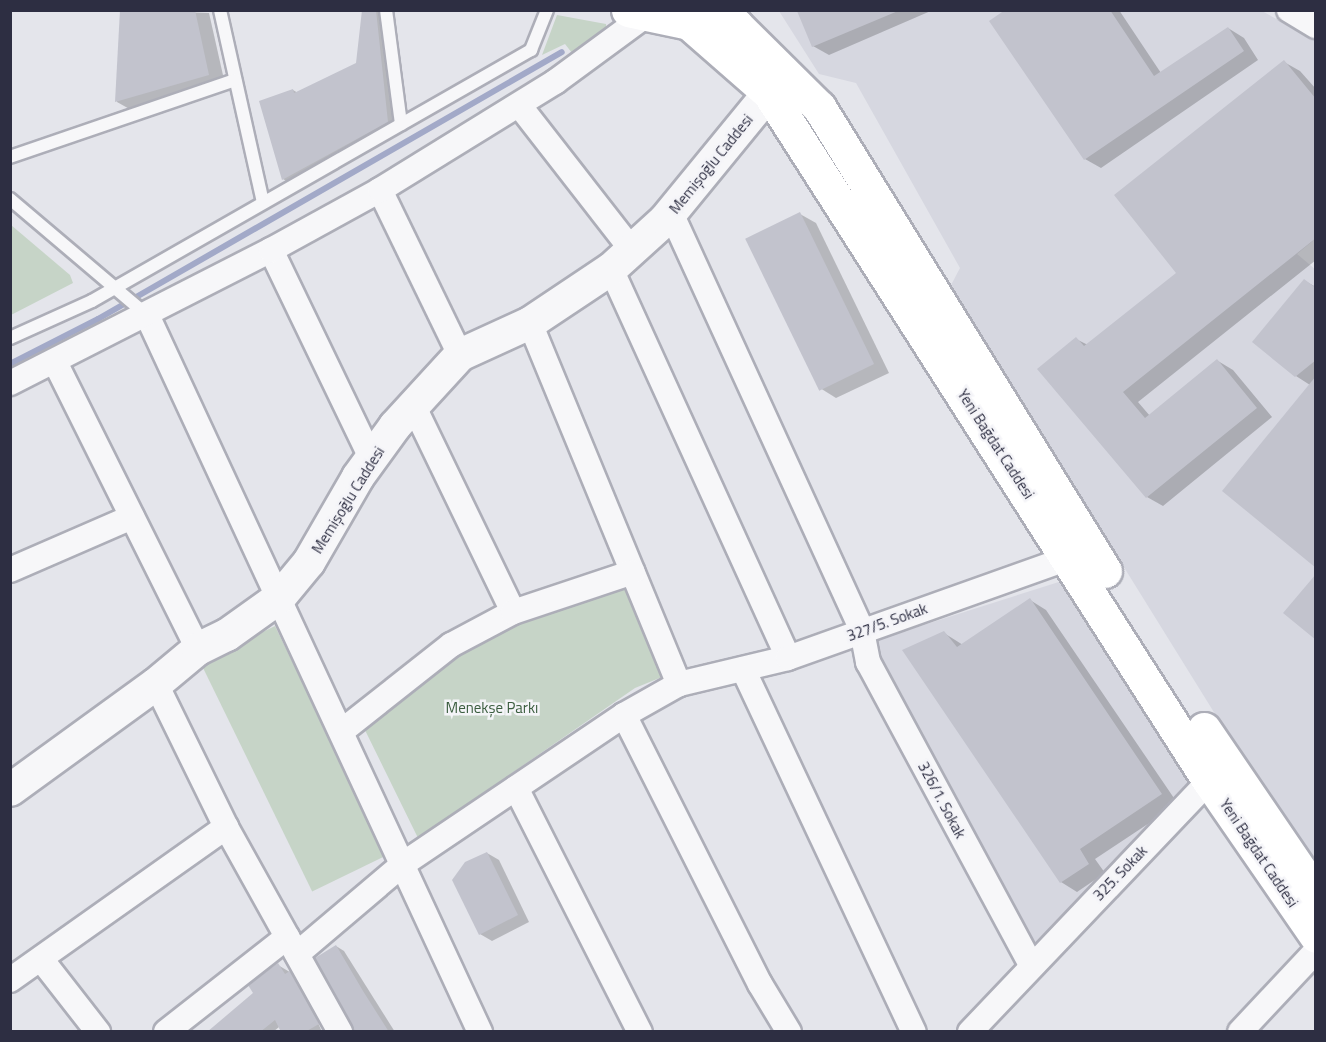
<!DOCTYPE html>
<meta charset="utf-8">
<style>
body{margin:0}
#map{position:relative;width:1326px;height:1042px;overflow:hidden;background:#e4e5eb;font-family:"Titillium Web",sans-serif}
div>[style]{position:absolute}
.built>*{inset:0;background:#d6d7e0}
.green>*{inset:0;background:#c6d4c7;transform-origin:0 0}
.shadow>*{inset:0;background:#0003}
.stream>*{height:6px;margin:-3px;padding:0 3px;transform-origin:3px;border-radius:3px;background:#a2a9c8}
.building>*{inset:0;background:#c2c3cd;transform-origin:0 0}
.roads{filter:drop-shadow(2px 0 #adaeb8) drop-shadow(-2px 0 #adaeb8) drop-shadow(0 2px #adaeb8) drop-shadow(0 -2px #adaeb8)}
.service>*{height:12px;margin:-6px;padding:0 6px;transform-origin:6px;border-radius:6px;background:#f7f7f9}
.minor>*{height:24px;margin:-12px;padding:0 12px;transform-origin:12px;border-radius:12px;background:#f7f7f9}
.tertiary>*{height:32px;margin:-16px;padding:0 16px;transform-origin:16px;border-radius:16px;background:#f7f7f9}
.primary>*{height:33px;margin:-16.5px;padding:0 16.5px;transform-origin:16.5px;border-radius:16.5px;background:#fff}
span{translate:-50% -50%;white-space:nowrap;text-align:center;line-height:1.15;-webkit-text-stroke:5px #f4f4f8;paint-order:stroke}
.street-label{font-size:15px;color:#2d2e42}
.park-label{font-size:15px;color:#3b5d3f}
.frame{position:absolute;inset:0;border:12px solid #2d2e42;pointer-events:none}
</style>
<div id="map">
<div class="built">
<i style="clip-path:polygon(779px 11px,1262px 11px,1315px 40px,1315px 239px,1297px 254px,1316px 270px,1315px 875px,950px 287px,960px 268px,856px 83px,819px 74px)"></i>
<i style="clip-path:polygon(1062px 581px,1191px 788px,1033px 944px,873px 641px)"></i>
</div>
<div class="green">
<i style="clip-path:polygon(557px 15px,606px 24px,606px 29px,597px 42px,576px 58px,565px 44px,542px 55px)"></i>
<i style="clip-path:polygon(11px 225px,70px 275px,73px 283px,11px 315px)"></i>
<i style="clip-path:polygon(625px 586px,662px 677px,635px 688px,418px 838px,363px 726px,457px 654px,518px 619px)"></i>
<i style="left:275px;top:626px;width:255px;height:83px;rotate:64deg"></i>
</div>
<div class="shadow">
<i style="clip-path:polygon(122px 10px,209px 13px,225px 84px,133px 111px,117px 102px)"></i>
<i style="clip-path:polygon(363px 10px,389px 10px,403px 131px,298px 188px,283px 179px,293px 90px,298px 93px,357px 64px)"></i>
<i style="clip-path:polygon(798px 10px,933px 10px,829px 55px,813px 46px)"></i>
<i style="clip-path:polygon(1007px 10px,1119px 10px,1161px 73px,1228px 28px,1244px 38px,1258px 60px,1101px 168px,1085px 159px)"></i>
<i style="clip-path:polygon(1284px 62px,1300px 71px,1316px 89px,1316px 260px,1138px 402px,1150px 416px,1218px 361px,1233px 370px,1272px 417px,1163px 506px,1147px 497px,1076px 339px,1088px 345px,1178px 274px)"></i>
<i style="clip-path:polygon(800px 214px,816px 223px,889px 373px,836px 398px,820px 388px)"></i>
<i style="clip-path:polygon(1305px 281px,1316px 287px,1316px 566px,1310px 385px,1296px 376px)"></i>
<i style="clip-path:polygon(1030px 600px,1046px 610px,1178px 804px,1095px 859px,1105px 873px,1077px 892px,1061px 882px,944px 633px,963px 645px)"></i>
<i style="clip-path:polygon(487px 853px,499px 860px,529px 922px,492px 941px,480px 934px)"></i>
<i style="clip-path:polygon(336px 946px,344px 951px,395px 1032px,354px 1032px)"></i>
<i style="clip-path:polygon(278px 965px,298px 977px,322px 1032px,282px 1032px,279px 1027px,273px 1032px,219px 1032px)"></i>
</div>
<div class="stream">
<i style="left:10px;top:364px;width:99px;rotate:-27.1deg"></i>
<i style="left:98px;top:319px;width:535px;rotate:-29.92deg"></i>
</div>
<div class="building">
<i style="clip-path:polygon(120px 10px,195px 10px,209px 75px,115px 102px)"></i>
<i style="clip-path:polygon(362px 10px,376px 10px,388px 122px,282px 180px,259px 101px,293px 89px,294px 93px,356px 63px)"></i>
<i style="clip-path:polygon(1005px 10px,1110px 10px,1154px 76px,1228px 27px,1244px 51px,1084px 160px,989px 21px)"></i>
<i style="clip-path:polygon(797px 11px,898px 11px,812px 47px)"></i>
<i style="clip-path:polygon(1284px 60px,1316px 99px,1316px 238px,1123px 392px,1145px 418px,1217px 359px,1257px 408px,1146px 498px,1037px 369px,1076px 337px,1084px 346px,1176px 273px,1114px 195px)"></i>
<i style="left:800px;top:212px;width:169px;height:61px;rotate:64deg"></i>
<i style="clip-path:polygon(1304px 279px,1316px 288px,1316px 360px,1295px 377px,1252px 342px)"></i>
<i style="clip-path:polygon(1316px 376px,1316px 568px,1222px 491px)"></i>
<i style="clip-path:polygon(1316px 574px,1316px 640px,1283px 613px)"></i>
<i style="clip-path:polygon(1030px 598px,1162px 794px,1080px 849px,1089px 864px,1060px 883px,902px 650px,944px 631px,957px 647px)"></i>
<i style="clip-path:polygon(487px 852px,518px 915px,479px 935px,452px 880px,465px 862px)"></i>
<i style="clip-path:polygon(336px 945px,363px 991px,389px 1032px,354px 1032px,315px 958px)"></i>
<i style="clip-path:polygon(278px 963px,285px 974px,290px 971px,319px 1024px,305px 1032px,281px 1032px,275px 1020px,260px 1032px,207px 1032px,253px 993px,248px 985px)"></i>
</div>
<div class="roads">
<div class="service">
<i style="left:220px;top:10px;width:197px;rotate:77.4deg"></i>
<i style="left:386px;top:10px;width:115px;rotate:82.5deg"></i>
<i style="left:10px;top:157px;width:238px;rotate:-18.9deg"></i>
<i style="left:10px;top:199px;width:180px;rotate:40.3deg"></i>
<i style="left:10px;top:338px;width:90px;rotate:-24.3deg"></i>
<i style="left:92px;top:301px;width:506px;rotate:-29.76deg"></i>
<i style="left:531px;top:50px;width:43px;rotate:-68.2deg"></i>
</div>
<div class="minor">
<i style="left:1289px;top:10px;width:31px;rotate:31deg"></i>
<i style="left:519px;top:105px;width:184px;rotate:52.1deg"></i>
<i style="left:380px;top:190px;width:183px;rotate:64.1deg"></i>
<i style="left:671px;top:213px;width:460px;rotate:65.4deg"></i>
<i style="left:862px;top:631px;width:32px;rotate:79deg"></i>
<i style="left:868px;top:662px;width:344px;rotate:61.7deg"></i>
<i style="left:271px;top:250px;width:231px;rotate:64.3deg"></i>
<i style="left:611px;top:269px;width:427px;rotate:65.5deg"></i>
<i style="left:147px;top:315px;width:791px;rotate:65.09deg"></i>
<i style="left:530px;top:323px;width:391px;rotate:67.6deg"></i>
<i style="left:55px;top:362px;width:321px;rotate:63.5deg"></i>
<i style="left:10px;top:383px;width:293px;rotate:-27deg"></i>
<i style="left:271px;top:250px;width:124px;rotate:-28.8deg"></i>
<i style="left:380px;top:190px;width:206px;rotate:-31.7deg"></i>
<i style="left:555px;top:82px;width:122px;rotate:-36.3deg"></i>
<i style="left:415px;top:409px;width:225px;rotate:64.2deg"></i>
<i style="left:10px;top:570px;width:133px;rotate:-23.5deg"></i>
<i style="left:743px;top:669px;width:401px;rotate:64.8deg"></i>
<i style="left:156px;top:684px;width:159px;rotate:63.9deg"></i>
<i style="left:226px;top:827px;width:235px;rotate:60.9deg"></i>
<i style="left:624px;top:715px;width:301px;rotate:63.2deg"></i>
<i style="left:760px;top:984px;width:56px;rotate:58.9deg"></i>
<i style="left:342px;top:731px;width:139px;rotate:-38.3deg"></i>
<i style="left:451px;top:645px;width:70px;rotate:-28deg"></i>
<i style="left:513px;top:612px;width:126px;rotate:-18.4deg"></i>
<i style="left:516px;top:788px;width:274px;rotate:63.1deg"></i>
<i style="left:297px;top:954px;width:139px;rotate:-40.3deg"></i>
<i style="left:403px;top:864px;width:267px;rotate:-34deg"></i>
<i style="left:624px;top:715px;width:63px;rotate:-29.4deg"></i>
<i style="left:679px;top:684px;width:112px;rotate:-13.4deg"></i>
<i style="left:788px;top:658px;width:310px;rotate:-19.6deg"></i>
<i style="left:41px;top:959px;width:93px;rotate:52deg"></i>
<i style="left:10px;top:980px;width:265px;rotate:-35.3deg"></i>
<i style="left:166px;top:1032px;width:154px;rotate:-38.1deg"></i>
<i style="left:970px;top:1032px;width:347px;rotate:-46.4deg"></i>
<i style="left:1240px;top:1032px;width:111px;rotate:-46.8deg"></i>
</div>
<div class="tertiary">
<i style="left:10px;top:790px;width:180px;rotate:-36deg"></i>
<i style="left:156px;top:684px;width:55px;rotate:-39.8deg"></i>
<i style="left:198px;top:649px;width:32px;rotate:-26deg"></i>
<i style="left:227px;top:635px;width:65px;rotate:-35.6deg"></i>
<i style="left:280px;top:597px;width:45px;rotate:-50.4deg"></i>
<i style="left:309px;top:562px;width:98px;rotate:-60deg"></i>
<i style="left:358px;top:477px;width:63px;rotate:-54deg"></i>
<i style="left:395px;top:426px;width:96px;rotate:-47.5deg"></i>
<i style="left:460px;top:355px;width:77px;rotate:-24.6deg"></i>
<i style="left:530px;top:323px;width:97px;rotate:-33.7deg"></i>
<i style="left:611px;top:269px;width:73px;rotate:-42.2deg"></i>
<i style="left:665px;top:220px;width:164px;rotate:-50.7deg"></i>
</div>
<div class="primary">
<i style="left:628px;top:10px;width:62px;rotate:12deg"></i>
<i style="left:689px;top:23px;width:106px;rotate:41.2deg"></i>
<i style="left:769px;top:93px;width:817px;rotate:57.4deg"></i>
<i style="left:1209px;top:781px;width:188px;rotate:55.4deg"></i>
<i style="left:714px;top:10px;width:27px;rotate:34deg"></i>
<i style="left:736px;top:25px;width:117px;rotate:44.7deg"></i>
<i style="left:819px;top:107px;width:545px;rotate:58.35deg"></i>
<i style="left:1204px;top:729px;width:199px;rotate:55.8deg"></i>
</div>
</div>
<div class="street-label">
<span style="left:711px;top:164px;rotate:-51deg">Memişoğlu Caddesi</span>
<span style="left:996px;top:444px;rotate:57deg">Yeni Bağdat Caddesi</span>
<span style="left:348px;top:500px;rotate:-58deg">Memişoğlu Caddesi</span>
<span style="left:887px;top:622px;rotate:-20deg">327/5. Sokak</span>
<span style="left:942px;top:800px;rotate:62deg">326/1. Sokak</span>
<span style="left:1259px;top:853px;rotate:56deg">Yeni Bağdat Caddesi</span>
<span style="left:1120px;top:873px;rotate:-46deg">325. Sokak</span>
</div>
<div class="park-label">
<span style="left:492px;top:708px">Menekşe Parkı</span>
</div>
<div class="frame"></div>
</div>
